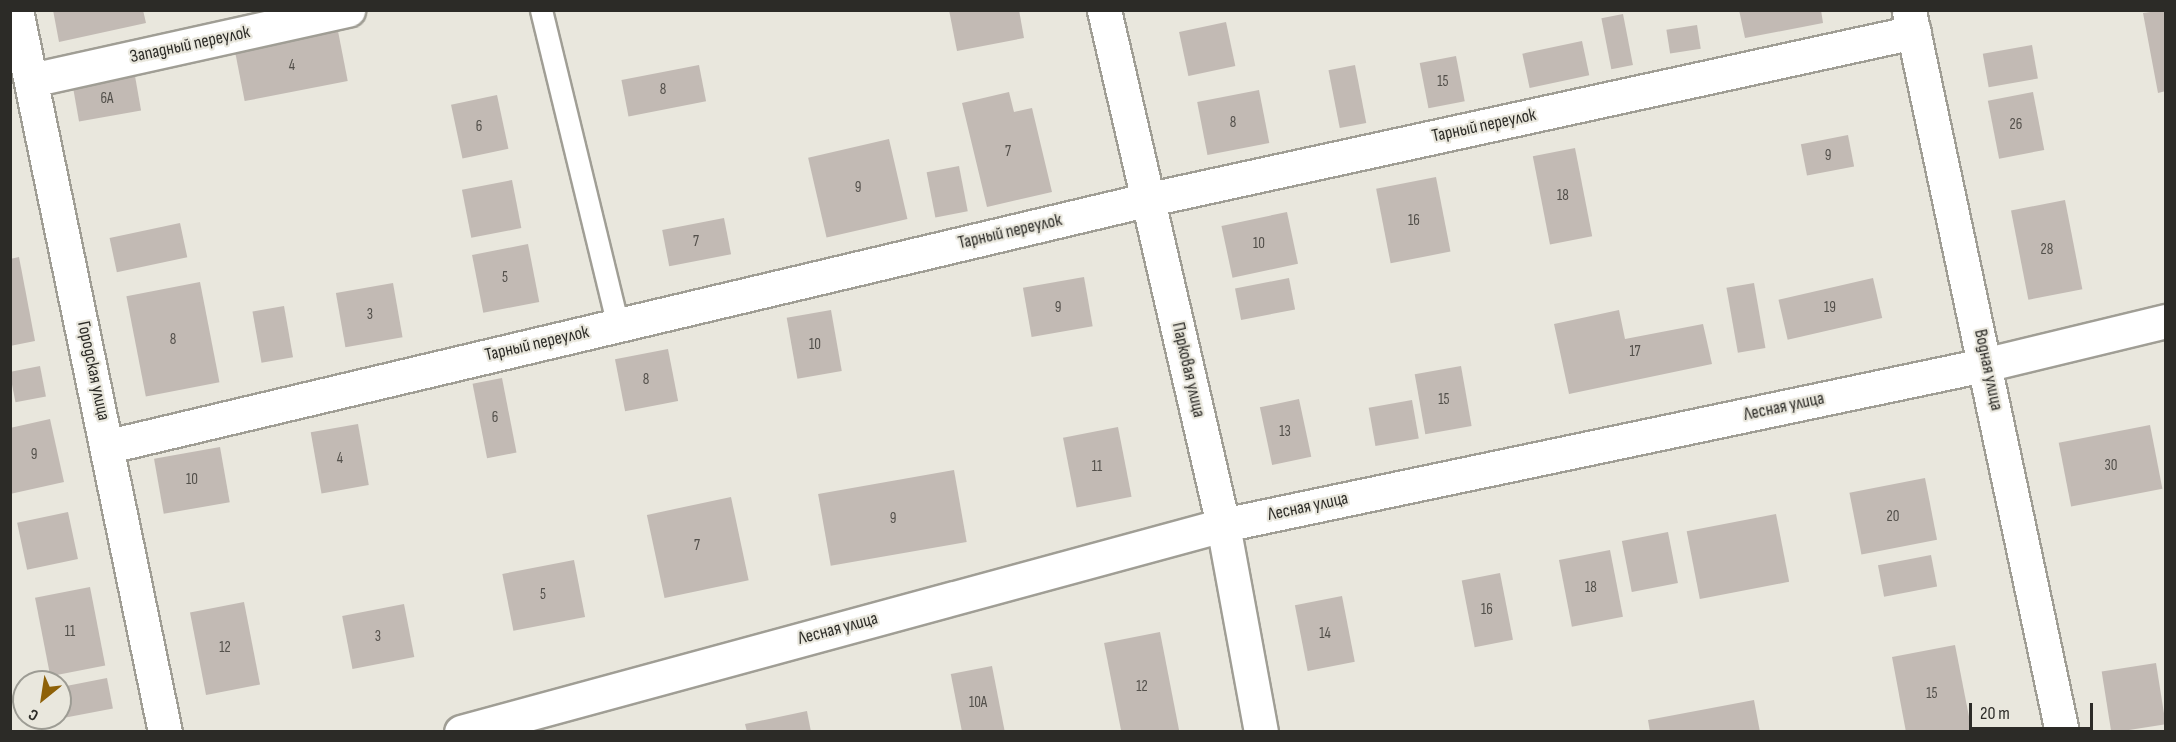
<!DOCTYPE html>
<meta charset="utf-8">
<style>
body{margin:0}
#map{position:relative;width:2176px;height:742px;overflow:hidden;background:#e9e7dd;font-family:"Sofia Sans Condensed",sans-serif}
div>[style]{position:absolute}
.building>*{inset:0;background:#c2bab4;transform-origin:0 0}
.roads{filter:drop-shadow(2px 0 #a09e95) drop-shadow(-2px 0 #a09e95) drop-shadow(0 2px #a09e95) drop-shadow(0 -2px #a09e95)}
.service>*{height:21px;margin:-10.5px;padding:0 10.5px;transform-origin:10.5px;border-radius:10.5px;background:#fff}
.minor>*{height:33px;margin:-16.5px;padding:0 16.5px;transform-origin:16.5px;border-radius:16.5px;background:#fff}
span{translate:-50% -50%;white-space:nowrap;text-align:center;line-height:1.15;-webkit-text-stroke:4.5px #e9e7dd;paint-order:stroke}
.number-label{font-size:15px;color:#524f4a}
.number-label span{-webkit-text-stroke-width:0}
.street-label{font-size:18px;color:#2c2b27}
.frame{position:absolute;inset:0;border:12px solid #2c2b27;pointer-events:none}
.north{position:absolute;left:12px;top:670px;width:60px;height:60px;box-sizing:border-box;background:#e9e7dd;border:2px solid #9d9c94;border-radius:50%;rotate:210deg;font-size:16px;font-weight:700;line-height:24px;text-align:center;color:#2c2b27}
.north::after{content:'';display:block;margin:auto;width:21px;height:27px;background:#8e6108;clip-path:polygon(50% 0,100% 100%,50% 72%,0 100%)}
.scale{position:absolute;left:1969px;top:703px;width:124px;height:27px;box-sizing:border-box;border:3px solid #2c2b27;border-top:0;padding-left:8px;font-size:18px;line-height:21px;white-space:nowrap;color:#2c2b27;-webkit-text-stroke:4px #e9e7dd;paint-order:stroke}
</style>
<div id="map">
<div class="building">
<i style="clip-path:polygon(53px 10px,143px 10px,146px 23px,59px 42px)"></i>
<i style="clip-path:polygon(949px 10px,1019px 10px,1024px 38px,957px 51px)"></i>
<i style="clip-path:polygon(1739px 10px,1821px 10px,1823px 23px,1745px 38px)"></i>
<i style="clip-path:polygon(2166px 10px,2166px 91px,2158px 93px,2143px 13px)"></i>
<i style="left:1623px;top:14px;width:52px;height:22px;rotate:79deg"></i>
<i style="left:1226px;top:22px;width:45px;height:48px;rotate:78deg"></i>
<i style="left:1697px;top:25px;width:24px;height:31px;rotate:81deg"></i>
<i style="left:338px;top:31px;width:51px;height:105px;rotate:79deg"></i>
<i style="left:1582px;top:41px;width:35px;height:61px;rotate:78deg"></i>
<i style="left:2032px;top:45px;width:34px;height:50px;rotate:80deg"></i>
<i style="left:1456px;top:56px;width:46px;height:37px;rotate:79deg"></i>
<i style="left:699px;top:65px;width:37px;height:79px;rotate:79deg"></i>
<i style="left:1355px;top:65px;width:59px;height:27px;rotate:79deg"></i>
<i style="left:135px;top:76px;width:35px;height:63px;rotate:80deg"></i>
<i style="left:1259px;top:90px;width:54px;height:63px;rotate:79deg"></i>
<i style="clip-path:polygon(1009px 92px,1014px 112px,1032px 108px,1052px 192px,987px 207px,962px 103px)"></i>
<i style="left:2033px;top:92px;width:59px;height:46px;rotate:79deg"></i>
<i style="left:497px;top:95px;width:55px;height:47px;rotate:78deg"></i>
<i style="left:1848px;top:135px;width:32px;height:48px;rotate:79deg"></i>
<i style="left:889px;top:139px;width:82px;height:83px;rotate:77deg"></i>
<i style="left:1575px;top:148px;width:90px;height:43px;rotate:79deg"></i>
<i style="left:959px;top:166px;width:46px;height:33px;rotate:79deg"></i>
<i style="left:1436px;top:177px;width:76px;height:61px;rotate:79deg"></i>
<i style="left:512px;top:180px;width:49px;height:51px;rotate:79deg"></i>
<i style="left:2065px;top:200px;width:91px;height:55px;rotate:79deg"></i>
<i style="left:1287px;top:212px;width:53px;height:67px;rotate:78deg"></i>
<i style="left:724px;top:218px;width:37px;height:63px;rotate:79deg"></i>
<i style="left:180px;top:223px;width:35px;height:72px;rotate:78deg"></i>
<i style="left:528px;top:244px;width:59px;height:57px;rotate:79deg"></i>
<i style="clip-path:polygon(19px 257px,35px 341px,10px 346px,10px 259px)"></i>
<i style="left:1084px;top:277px;width:50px;height:62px;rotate:80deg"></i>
<i style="left:1289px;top:278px;width:32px;height:55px;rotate:79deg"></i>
<i style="left:1873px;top:278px;width:41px;height:97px;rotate:77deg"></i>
<i style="left:200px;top:282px;width:102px;height:75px;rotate:79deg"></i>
<i style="left:393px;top:283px;width:55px;height:58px;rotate:80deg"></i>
<i style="left:1754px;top:283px;width:66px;height:28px;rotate:80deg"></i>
<i style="left:284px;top:306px;width:52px;height:32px;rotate:80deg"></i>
<i style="left:831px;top:310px;width:62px;height:45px;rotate:80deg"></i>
<i style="clip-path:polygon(1619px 310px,1625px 339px,1703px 324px,1712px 364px,1569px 394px,1554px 324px)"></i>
<i style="left:668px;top:349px;width:53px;height:54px;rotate:79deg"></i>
<i style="left:40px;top:366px;width:31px;height:31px;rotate:79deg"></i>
<i style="left:1461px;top:366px;width:61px;height:47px;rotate:80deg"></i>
<i style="left:502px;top:378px;width:76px;height:30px;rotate:79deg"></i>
<i style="left:1299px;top:399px;width:59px;height:40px;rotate:78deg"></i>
<i style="left:1412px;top:400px;width:39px;height:44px;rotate:80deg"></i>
<i style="clip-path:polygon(50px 419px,64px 482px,10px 494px,10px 428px)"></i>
<i style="left:358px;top:424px;width:62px;height:48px;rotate:80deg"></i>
<i style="left:2150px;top:425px;width:65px;height:93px;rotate:79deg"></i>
<i style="left:1118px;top:427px;width:71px;height:56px;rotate:79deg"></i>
<i style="left:220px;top:447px;width:56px;height:67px;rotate:80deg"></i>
<i style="left:954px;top:470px;width:73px;height:138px;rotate:80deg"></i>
<i style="left:1925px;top:478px;width:63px;height:77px;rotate:79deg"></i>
<i style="left:731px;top:497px;width:85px;height:86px;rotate:78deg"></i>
<i style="left:68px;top:512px;width:48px;height:52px;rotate:78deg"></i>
<i style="left:1776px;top:514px;width:69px;height:91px;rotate:79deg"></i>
<i style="left:1668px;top:532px;width:52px;height:47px;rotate:79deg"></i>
<i style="left:1610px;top:550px;width:68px;height:52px;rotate:79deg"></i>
<i style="left:1931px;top:555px;width:32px;height:54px;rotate:79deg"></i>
<i style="left:574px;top:560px;width:58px;height:73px;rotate:79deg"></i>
<i style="left:1500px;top:573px;width:68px;height:39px;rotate:79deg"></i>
<i style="left:90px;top:587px;width:80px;height:56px;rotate:79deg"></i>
<i style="left:1342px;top:596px;width:67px;height:48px;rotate:79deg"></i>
<i style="left:244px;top:602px;width:84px;height:55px;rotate:79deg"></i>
<i style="left:404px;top:604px;width:54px;height:63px;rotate:79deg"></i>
<i style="left:1160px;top:632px;width:102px;height:57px;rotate:79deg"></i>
<i style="clip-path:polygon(1955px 645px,1972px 732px,1906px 732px,1892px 657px)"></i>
<i style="left:2156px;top:663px;width:62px;height:55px;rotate:81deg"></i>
<i style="left:992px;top:666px;width:67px;height:42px;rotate:79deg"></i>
<i style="left:107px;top:678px;width:31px;height:48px;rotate:79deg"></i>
<i style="clip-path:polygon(1754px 700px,1760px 732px,1650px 732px,1648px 720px)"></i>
<i style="clip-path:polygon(807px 711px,811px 732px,747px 732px,745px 724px)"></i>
</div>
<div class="roads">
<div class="service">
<i style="left:541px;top:10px;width:324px;rotate:76.3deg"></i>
</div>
<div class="minor">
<i style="left:16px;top:10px;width:737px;rotate:78.34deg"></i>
<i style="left:1104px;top:10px;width:529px;rotate:76.99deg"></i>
<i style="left:1223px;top:525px;width:210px;rotate:79.6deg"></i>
<i style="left:1909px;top:11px;width:737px;rotate:78.02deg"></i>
<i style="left:31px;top:80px;width:325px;rotate:-12.5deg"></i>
<i style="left:109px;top:446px;width:1070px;rotate:-13.35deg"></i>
<i style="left:1150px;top:199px;width:782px;rotate:-12.33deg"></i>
<i style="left:461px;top:732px;width:790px;rotate:-15.2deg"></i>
<i style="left:1223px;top:525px;width:782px;rotate:-11.88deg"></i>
<i style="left:1988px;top:364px;width:183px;rotate:-13.6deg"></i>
</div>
</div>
<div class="number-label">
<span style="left:292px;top:66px">4</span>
<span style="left:1443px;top:82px">15</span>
<span style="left:663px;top:90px">8</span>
<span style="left:107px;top:99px">6А</span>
<span style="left:1233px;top:123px">8</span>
<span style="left:2016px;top:125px">26</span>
<span style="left:479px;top:127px">6</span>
<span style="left:1008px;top:152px">7</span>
<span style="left:1828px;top:156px">9</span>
<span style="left:858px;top:188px">9</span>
<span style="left:1563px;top:196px">18</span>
<span style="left:1414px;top:221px">16</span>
<span style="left:696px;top:242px">7</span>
<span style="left:1259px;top:244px">10</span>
<span style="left:2047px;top:250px">28</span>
<span style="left:505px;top:278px">5</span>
<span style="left:1058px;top:308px">9</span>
<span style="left:1830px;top:308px">19</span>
<span style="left:370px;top:315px">3</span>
<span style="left:173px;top:340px">8</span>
<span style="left:815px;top:345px">10</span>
<span style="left:1635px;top:352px">17</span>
<span style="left:646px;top:380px">8</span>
<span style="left:1444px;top:400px">15</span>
<span style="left:495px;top:418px">6</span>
<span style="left:1285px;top:432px">13</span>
<span style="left:34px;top:455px">9</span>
<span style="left:340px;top:459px">4</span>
<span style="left:2111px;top:466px">30</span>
<span style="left:1097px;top:467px">11</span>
<span style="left:192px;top:480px">10</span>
<span style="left:1893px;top:517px">20</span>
<span style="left:893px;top:519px">9</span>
<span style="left:697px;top:546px">7</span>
<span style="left:1591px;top:588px">18</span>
<span style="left:543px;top:595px">5</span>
<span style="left:1487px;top:610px">16</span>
<span style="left:70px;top:632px">11</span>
<span style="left:1325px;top:634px">14</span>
<span style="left:378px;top:637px">3</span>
<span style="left:225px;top:648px">12</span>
<span style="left:1142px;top:687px">12</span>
<span style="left:1932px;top:694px">15</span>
<span style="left:978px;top:703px">10А</span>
</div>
<div class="street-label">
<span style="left:190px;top:45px;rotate:-12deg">Западный переулок</span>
<span style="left:1484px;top:126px;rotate:-12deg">Тарный переулок</span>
<span style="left:1010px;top:232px;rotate:-13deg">Тарный переулок</span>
<span style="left:537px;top:344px;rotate:-13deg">Тарный переулок</span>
<span style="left:1188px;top:370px;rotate:77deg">Парковая улица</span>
<span style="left:1988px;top:370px;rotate:78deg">Водная улица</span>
<span style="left:93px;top:371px;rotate:78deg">Городская улица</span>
<span style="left:1784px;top:407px;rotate:-12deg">Лесная улица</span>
<span style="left:1308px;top:507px;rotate:-12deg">Лесная улица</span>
<span style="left:838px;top:629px;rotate:-15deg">Лесная улица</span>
</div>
<div class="frame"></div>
<div class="north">С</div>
<div class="scale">20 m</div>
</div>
